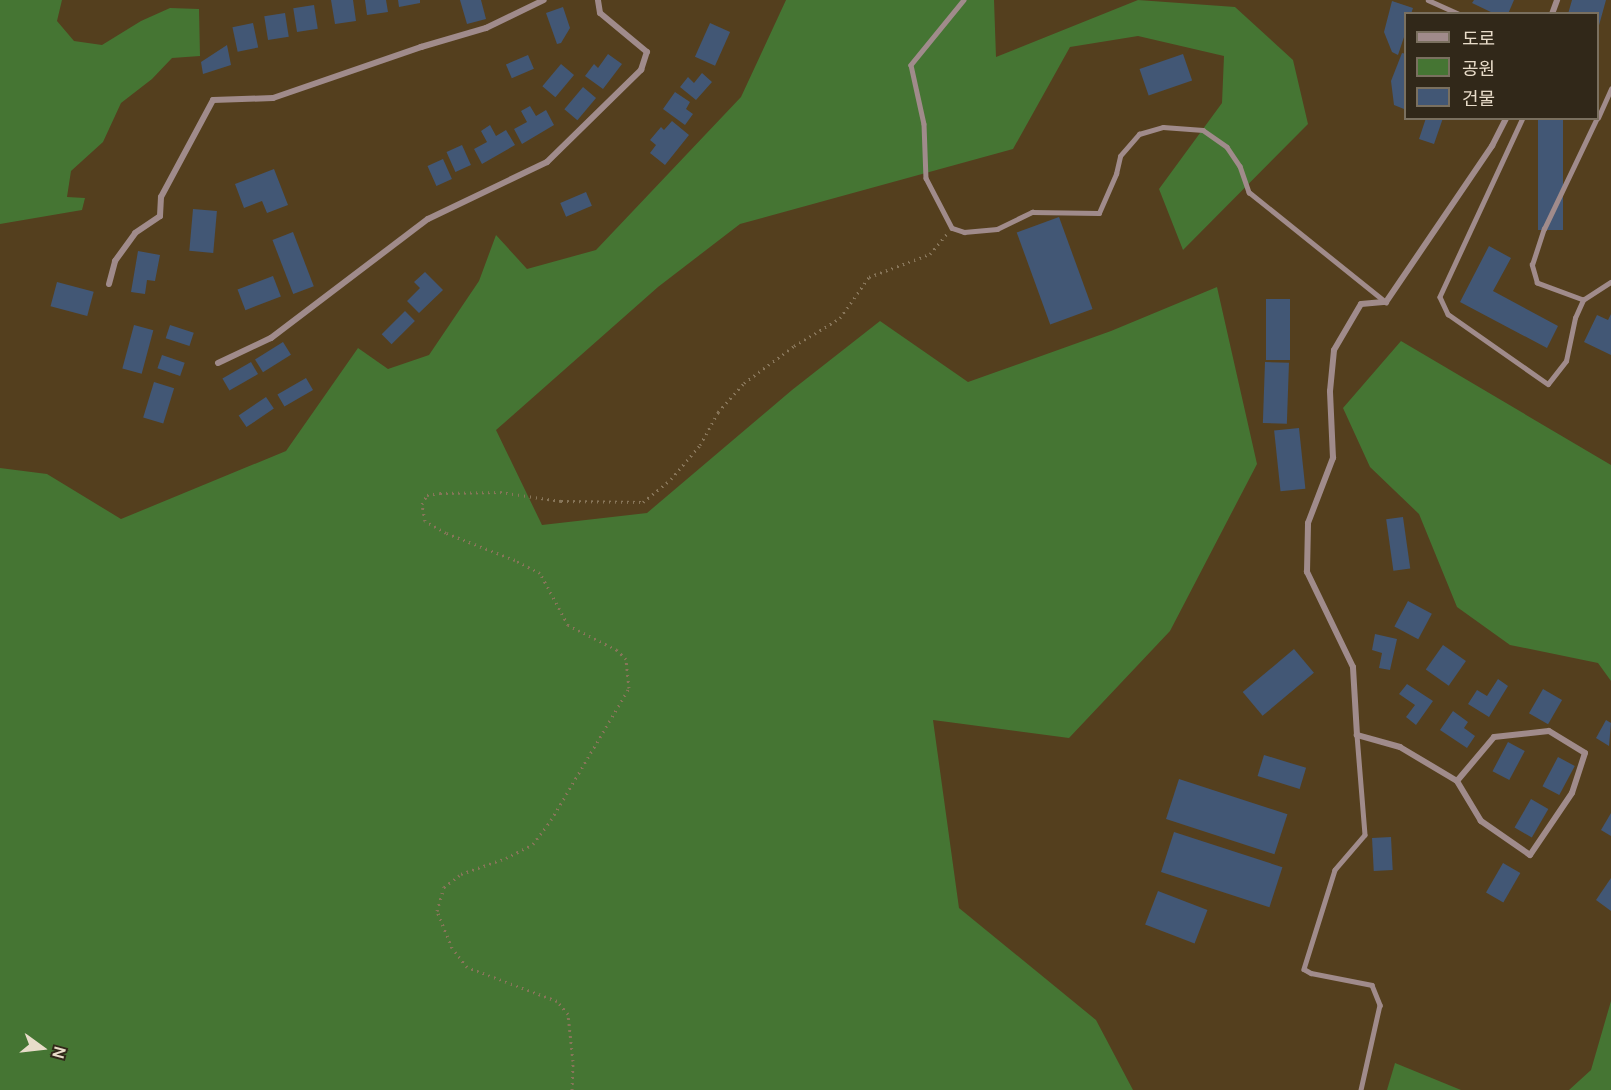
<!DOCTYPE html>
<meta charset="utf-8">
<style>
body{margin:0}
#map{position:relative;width:1611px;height:1090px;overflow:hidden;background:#543f1e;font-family:Manrope,"Noto Sans KR",sans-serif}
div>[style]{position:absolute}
.green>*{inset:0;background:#457533}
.building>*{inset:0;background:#425775;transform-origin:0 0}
.path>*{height:3px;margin-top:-1.5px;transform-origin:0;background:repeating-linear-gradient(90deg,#877559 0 1.5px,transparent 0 6px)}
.service>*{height:4.5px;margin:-2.25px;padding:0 2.25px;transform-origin:2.25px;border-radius:2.25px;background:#a08b8b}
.minor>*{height:6px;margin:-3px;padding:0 3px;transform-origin:3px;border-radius:3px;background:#a08b8b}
span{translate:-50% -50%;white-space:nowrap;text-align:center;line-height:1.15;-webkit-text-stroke:4.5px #312819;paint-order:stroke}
.legend{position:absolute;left:1404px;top:12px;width:195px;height:108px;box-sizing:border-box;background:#312819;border:2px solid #7a705f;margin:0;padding:8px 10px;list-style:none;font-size:18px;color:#e8dcc9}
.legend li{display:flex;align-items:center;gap:12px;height:30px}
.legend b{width:30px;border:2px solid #7a705f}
.north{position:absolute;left:12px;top:1018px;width:60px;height:60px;-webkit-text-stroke:4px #312819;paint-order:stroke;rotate:105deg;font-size:16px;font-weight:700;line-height:24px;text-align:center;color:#e8dcc9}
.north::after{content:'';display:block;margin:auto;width:21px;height:27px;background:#e8dcc9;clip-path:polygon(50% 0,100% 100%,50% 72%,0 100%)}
</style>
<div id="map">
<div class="green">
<i style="clip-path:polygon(0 0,62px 0,57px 21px,74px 41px,102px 45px,141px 21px,170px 8px,199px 9px,200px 56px,172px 58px,152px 79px,121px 103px,103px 142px,71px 171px,67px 197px,85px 198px,82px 210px,0 224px)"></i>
<i style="clip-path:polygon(786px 0,994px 0,996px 57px,1138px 0,1235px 7px,1293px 60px,1308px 124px,1183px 250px,1159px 189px,1222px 103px,1224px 56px,1138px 36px,1070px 47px,1013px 149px,740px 224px,658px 287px,496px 430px,542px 525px,647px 513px,792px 390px,880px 321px,968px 382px,1111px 331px,1217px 287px,1257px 464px,1170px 631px,1069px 738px,933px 720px,959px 908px,1096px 1020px,1133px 1090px,0 1090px,0 468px,47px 474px,121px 519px,286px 451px,358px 348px,388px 369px,429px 355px,479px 281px,496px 235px,527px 269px,596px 250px,741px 97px)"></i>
<i style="clip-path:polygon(1401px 341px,1611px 465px,1611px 681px,1598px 663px,1510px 645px,1457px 607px,1419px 514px,1370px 467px,1343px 408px)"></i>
<i style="clip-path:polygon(1611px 1001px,1611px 1090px,1569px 1090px,1591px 1070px)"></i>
<i style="clip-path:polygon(1395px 1063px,1461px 1090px,1387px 1090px)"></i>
</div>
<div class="building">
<i style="clip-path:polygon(331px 0,353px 0,356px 21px,335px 24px)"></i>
<i style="clip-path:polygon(365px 0,386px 0,388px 12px,367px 15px)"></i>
<i style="clip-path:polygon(398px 0,420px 0,420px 3px,399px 7px)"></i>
<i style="clip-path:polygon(460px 0,481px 0,486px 19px,467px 24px)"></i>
<i style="clip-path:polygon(1474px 0,1514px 0,1508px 14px,1495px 14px,1472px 3px)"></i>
<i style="clip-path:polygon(1572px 0,1606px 0,1598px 29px,1598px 14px,1568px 14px)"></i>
<i style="clip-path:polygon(1392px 1px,1413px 8px,1411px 14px,1406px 14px,1406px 31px,1398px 55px,1392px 52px,1384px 32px)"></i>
<i style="left:314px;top:5px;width:24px;height:21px;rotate:81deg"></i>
<i style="clip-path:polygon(563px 7px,570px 28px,561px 43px,557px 44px,546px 13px)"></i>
<i style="left:285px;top:13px;width:24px;height:21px;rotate:81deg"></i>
<i style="left:253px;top:23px;width:25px;height:21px;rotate:78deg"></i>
<i style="left:710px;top:23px;width:22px;height:37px;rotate:24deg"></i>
<i style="clip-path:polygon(227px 45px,231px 65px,203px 74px,201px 62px)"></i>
<i style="clip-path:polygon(1402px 53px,1406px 54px,1404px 109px,1394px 105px,1391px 81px)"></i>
<i style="clip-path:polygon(608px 54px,622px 64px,603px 89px,585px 76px,594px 64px,598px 68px)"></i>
<i style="left:1183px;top:54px;width:28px;height:46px;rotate:71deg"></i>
<i style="left:528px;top:55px;width:15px;height:24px;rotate:67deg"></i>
<i style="left:561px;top:64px;width:17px;height:29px;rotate:40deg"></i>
<i style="clip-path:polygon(702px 73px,712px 82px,696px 100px,680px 87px,688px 77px,694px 83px)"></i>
<i style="left:583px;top:87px;width:17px;height:29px;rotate:40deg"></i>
<i style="clip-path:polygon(675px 92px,690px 102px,686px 109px,693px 114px,685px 125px,663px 109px)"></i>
<i style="clip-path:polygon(530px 106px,536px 116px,546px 110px,554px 125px,522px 144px,514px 129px,527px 122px,521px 111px)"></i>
<i style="clip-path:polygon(1426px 118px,1443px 118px,1434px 144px,1419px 139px)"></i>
<i style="left:1538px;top:118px;width:25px;height:112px"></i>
<i style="clip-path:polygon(672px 121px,689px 135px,665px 165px,650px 153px,656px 145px,650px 140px,661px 127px,664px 130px)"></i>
<i style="clip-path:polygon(490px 125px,496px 136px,506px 130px,515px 145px,482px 164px,474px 149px,487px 142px,481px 131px)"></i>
<i style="left:462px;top:145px;width:22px;height:17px;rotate:66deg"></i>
<i style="left:443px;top:159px;width:22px;height:17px;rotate:66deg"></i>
<i style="clip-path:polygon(274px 169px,288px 205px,267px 213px,262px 201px,244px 208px,235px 184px)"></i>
<i style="left:586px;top:192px;width:15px;height:28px;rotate:67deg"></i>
<i style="left:193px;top:209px;width:24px;height:42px;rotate:5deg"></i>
<i style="left:1059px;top:217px;width:98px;height:45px;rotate:70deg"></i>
<i style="left:293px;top:232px;width:58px;height:22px;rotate:69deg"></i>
<i style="clip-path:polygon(1489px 246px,1511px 258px,1493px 291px,1558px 326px,1547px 348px,1460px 302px)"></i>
<i style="clip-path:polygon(138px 251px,160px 255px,155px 281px,147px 280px,145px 294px,131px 292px)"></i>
<i style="clip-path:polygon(425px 272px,443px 290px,419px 313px,407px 301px,420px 288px,414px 282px)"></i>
<i style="left:273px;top:276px;width:22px;height:38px;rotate:69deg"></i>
<i style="left:57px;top:282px;width:38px;height:25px;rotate:15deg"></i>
<i style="left:1266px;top:299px;width:24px;height:61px"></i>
<i style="left:405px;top:311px;width:14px;height:33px;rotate:45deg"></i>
<i style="clip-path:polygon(1611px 314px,1611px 355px,1584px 342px,1597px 315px,1608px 320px)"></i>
<i style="left:134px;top:325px;width:20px;height:45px;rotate:15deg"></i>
<i style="left:170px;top:325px;width:25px;height:14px;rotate:18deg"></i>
<i style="left:283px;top:342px;width:15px;height:33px;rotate:58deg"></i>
<i style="left:162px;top:355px;width:24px;height:14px;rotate:19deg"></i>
<i style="left:251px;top:362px;width:14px;height:33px;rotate:60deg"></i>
<i style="left:1265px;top:362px;width:24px;height:61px;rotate:2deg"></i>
<i style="left:306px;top:378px;width:14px;height:33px;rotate:60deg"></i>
<i style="left:154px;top:382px;width:21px;height:37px;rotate:17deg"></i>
<i style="left:266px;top:397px;width:14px;height:33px;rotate:56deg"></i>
<i style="left:1299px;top:428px;width:61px;height:25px;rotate:84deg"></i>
<i style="left:1403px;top:517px;width:52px;height:17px;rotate:82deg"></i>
<i style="left:1408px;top:601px;width:27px;height:29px;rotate:28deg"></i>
<i style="clip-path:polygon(1375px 634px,1397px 639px,1390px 670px,1379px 668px,1382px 653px,1372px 650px)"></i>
<i style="left:1443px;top:645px;width:28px;height:30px;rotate:35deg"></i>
<i style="left:1294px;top:649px;width:31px;height:67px;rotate:50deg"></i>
<i style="clip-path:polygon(1498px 679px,1508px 686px,1489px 717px,1468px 704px,1477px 690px,1487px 696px)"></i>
<i style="clip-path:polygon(1407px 684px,1433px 701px,1416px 725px,1406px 717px,1415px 705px,1399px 694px)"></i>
<i style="left:1543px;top:689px;width:22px;height:28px;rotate:30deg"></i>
<i style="clip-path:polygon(1453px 711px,1468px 722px,1464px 728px,1475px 736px,1467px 748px,1440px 730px)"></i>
<i style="clip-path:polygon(1606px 720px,1611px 723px,1609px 746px,1596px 738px)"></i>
<i style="left:1508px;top:742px;width:19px;height:33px;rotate:28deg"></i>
<i style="left:1264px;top:755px;width:44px;height:22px;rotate:17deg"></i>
<i style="left:1558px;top:757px;width:19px;height:33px;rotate:28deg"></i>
<i style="left:1179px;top:779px;width:114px;height:42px;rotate:18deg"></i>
<i style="left:1531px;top:799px;width:20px;height:33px;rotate:30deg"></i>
<i style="clip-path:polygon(1611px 813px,1611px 836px,1601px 830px)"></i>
<i style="left:1174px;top:832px;width:114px;height:42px;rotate:18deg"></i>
<i style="left:1391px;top:837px;width:33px;height:19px;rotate:87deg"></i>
<i style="left:1503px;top:863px;width:20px;height:34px;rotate:30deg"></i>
<i style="clip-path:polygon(1611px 878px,1611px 911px,1596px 900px)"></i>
<i style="left:1158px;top:891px;width:53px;height:36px;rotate:21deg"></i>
</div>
<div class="path">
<i style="left:572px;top:1090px;width:29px;rotate:-88deg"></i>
<i style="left:573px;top:1061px;width:47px;rotate:-96.1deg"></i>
<i style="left:568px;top:1014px;width:17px;rotate:-130deg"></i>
<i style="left:557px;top:1001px;width:96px;rotate:-159.3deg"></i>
<i style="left:467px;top:967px;width:24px;rotate:-128deg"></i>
<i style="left:452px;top:948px;width:40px;rotate:-112deg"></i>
<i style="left:437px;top:911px;width:25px;rotate:-74deg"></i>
<i style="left:444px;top:887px;width:21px;rotate:-37deg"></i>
<i style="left:461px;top:874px;width:48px;rotate:-19.6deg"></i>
<i style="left:506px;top:858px;width:30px;rotate:-27deg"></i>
<i style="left:533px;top:844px;width:30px;rotate:-53deg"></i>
<i style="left:551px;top:820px;width:153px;rotate:-59.4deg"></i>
<i style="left:629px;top:688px;width:29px;rotate:-96deg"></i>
<i style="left:626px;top:659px;width:13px;rotate:-135deg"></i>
<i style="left:617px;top:650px;width:55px;rotate:-153deg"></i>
<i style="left:568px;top:625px;width:59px;rotate:-118.3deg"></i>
<i style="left:540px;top:573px;width:28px;rotate:-153deg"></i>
<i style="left:515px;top:560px;width:74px;rotate:-158.6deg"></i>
<i style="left:446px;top:533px;width:24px;rotate:-150deg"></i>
<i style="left:425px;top:521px;width:17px;rotate:-100deg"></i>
<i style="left:422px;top:504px;width:10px;rotate:-61deg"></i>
<i style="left:427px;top:495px;width:13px;rotate:-9deg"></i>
<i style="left:440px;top:493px;width:60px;rotate:-1deg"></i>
<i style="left:500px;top:492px;width:62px;rotate:8.4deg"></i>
<i style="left:561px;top:501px;width:82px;rotate:0.7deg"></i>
<i style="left:643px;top:502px;width:36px;rotate:-39deg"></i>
<i style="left:671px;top:479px;width:45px;rotate:-49.5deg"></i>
<i style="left:700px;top:445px;width:38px;rotate:-61deg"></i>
<i style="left:718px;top:412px;width:39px;rotate:-48deg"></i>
<i style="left:744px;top:383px;width:62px;rotate:-36.5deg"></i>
<i style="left:794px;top:346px;width:54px;rotate:-31.3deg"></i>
<i style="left:840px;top:318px;width:50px;rotate:-54.7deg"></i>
<i style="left:869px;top:277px;width:65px;rotate:-20.7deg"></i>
<i style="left:930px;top:254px;width:26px;rotate:-50deg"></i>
</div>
<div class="service">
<i style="left:964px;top:0;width:84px;rotate:129.2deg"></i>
<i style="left:911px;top:65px;width:60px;rotate:77.6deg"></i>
<i style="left:924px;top:124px;width:54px;rotate:87.9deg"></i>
<i style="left:926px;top:178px;width:56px;rotate:62.5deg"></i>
<i style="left:952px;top:228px;width:13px;rotate:18deg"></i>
<i style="left:964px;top:232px;width:33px;rotate:-5deg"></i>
<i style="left:997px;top:229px;width:39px;rotate:-26deg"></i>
<i style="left:1032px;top:212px;width:67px;rotate:0.9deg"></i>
<i style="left:1099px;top:213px;width:43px;rotate:-66.4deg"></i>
<i style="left:1116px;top:174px;width:18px;rotate:-77deg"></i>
<i style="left:1120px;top:156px;width:29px;rotate:-49deg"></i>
<i style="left:1139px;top:134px;width:25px;rotate:-16deg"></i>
<i style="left:1163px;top:127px;width:40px;rotate:4.3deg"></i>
<i style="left:1203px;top:130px;width:29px;rotate:35deg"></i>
<i style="left:1227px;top:147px;width:23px;rotate:56deg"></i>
<i style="left:1240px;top:166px;width:28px;rotate:71deg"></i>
<i style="left:1249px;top:192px;width:176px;rotate:38.8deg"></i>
<i style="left:1428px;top:0;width:35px;rotate:24deg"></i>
<i style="left:1523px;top:118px;width:197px;rotate:114.9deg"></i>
<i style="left:1440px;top:297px;width:19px;rotate:65deg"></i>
<i style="left:1448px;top:314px;width:122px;rotate:35deg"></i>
<i style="left:1548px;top:384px;width:29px;rotate:-52deg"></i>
<i style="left:1566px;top:361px;width:44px;rotate:-78.2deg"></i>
<i style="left:1575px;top:318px;width:20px;rotate:-66deg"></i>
<i style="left:1583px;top:300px;width:49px;rotate:-159.7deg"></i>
<i style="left:1537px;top:283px;width:19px;rotate:-106deg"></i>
<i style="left:1532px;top:265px;width:38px;rotate:-72deg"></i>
<i style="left:1544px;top:229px;width:123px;rotate:-64.5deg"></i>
<i style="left:1598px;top:118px;width:32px;rotate:-66deg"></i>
<i style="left:1583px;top:300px;width:33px;rotate:-33deg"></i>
<i style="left:1357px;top:735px;width:100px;rotate:85.4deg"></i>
<i style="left:1365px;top:835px;width:46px;rotate:130.6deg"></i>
<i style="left:1335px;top:870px;width:104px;rotate:107.4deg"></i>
<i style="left:1304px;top:969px;width:8px;rotate:30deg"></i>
<i style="left:1311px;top:973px;width:62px;rotate:11.1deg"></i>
<i style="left:1372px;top:985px;width:22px;rotate:68deg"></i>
<i style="left:1380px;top:1005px;width:87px;rotate:102.6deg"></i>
</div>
<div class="minor">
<i style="left:1552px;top:14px;width:15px;rotate:-70deg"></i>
<i style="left:109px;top:284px;width:24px;rotate:-75deg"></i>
<i style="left:115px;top:261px;width:34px;rotate:-54deg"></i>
<i style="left:135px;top:233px;width:30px;rotate:-34deg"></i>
<i style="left:160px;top:216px;width:19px;rotate:-87deg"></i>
<i style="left:161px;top:197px;width:110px;rotate:-61.8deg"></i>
<i style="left:213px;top:100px;width:60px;rotate:-1.9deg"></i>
<i style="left:273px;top:98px;width:157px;rotate:-19deg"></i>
<i style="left:421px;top:47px;width:68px;rotate:-16.3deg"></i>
<i style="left:486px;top:28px;width:64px;rotate:-25.8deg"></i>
<i style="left:218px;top:363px;width:59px;rotate:-25.3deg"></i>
<i style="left:271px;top:338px;width:197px;rotate:-37.2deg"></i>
<i style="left:428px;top:219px;width:132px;rotate:-25.6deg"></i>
<i style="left:547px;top:162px;width:132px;rotate:-44.4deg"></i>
<i style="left:641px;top:70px;width:19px;rotate:-72deg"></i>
<i style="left:647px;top:52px;width:61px;rotate:-140.3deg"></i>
<i style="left:600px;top:13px;width:13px;rotate:-99deg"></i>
<i style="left:1457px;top:781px;width:57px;rotate:-49.9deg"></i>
<i style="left:1494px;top:737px;width:55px;rotate:-6.2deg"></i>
<i style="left:1549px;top:731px;width:42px;rotate:31.4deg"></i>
<i style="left:1585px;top:753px;width:42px;rotate:108deg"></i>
<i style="left:1572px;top:793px;width:75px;rotate:124.1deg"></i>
<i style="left:1530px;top:855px;width:60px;rotate:-145.2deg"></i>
<i style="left:1481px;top:821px;width:47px;rotate:-121deg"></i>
<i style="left:1457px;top:781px;width:66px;rotate:-149.2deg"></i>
<i style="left:1400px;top:747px;width:45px;rotate:-164.4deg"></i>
<i style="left:1357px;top:735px;width:68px;rotate:-93.4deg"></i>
<i style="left:1353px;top:667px;width:106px;rotate:-115.8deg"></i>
<i style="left:1307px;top:572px;width:49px;rotate:-88.8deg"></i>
<i style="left:1308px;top:523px;width:70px;rotate:-69deg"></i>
<i style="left:1333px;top:458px;width:67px;rotate:-92.6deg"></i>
<i style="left:1330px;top:391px;width:41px;rotate:-84.4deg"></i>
<i style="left:1334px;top:350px;width:53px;rotate:-59.6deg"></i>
<i style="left:1361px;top:304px;width:25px;rotate:-5deg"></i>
<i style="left:1386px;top:302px;width:189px;rotate:-55.8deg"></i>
<i style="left:1492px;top:146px;width:31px;rotate:-63deg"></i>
</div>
<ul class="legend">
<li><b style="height:8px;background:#a08b8b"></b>도로</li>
<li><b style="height:16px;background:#457533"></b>공원</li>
<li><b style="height:16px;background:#425775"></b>건물</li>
</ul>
<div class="north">N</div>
</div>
